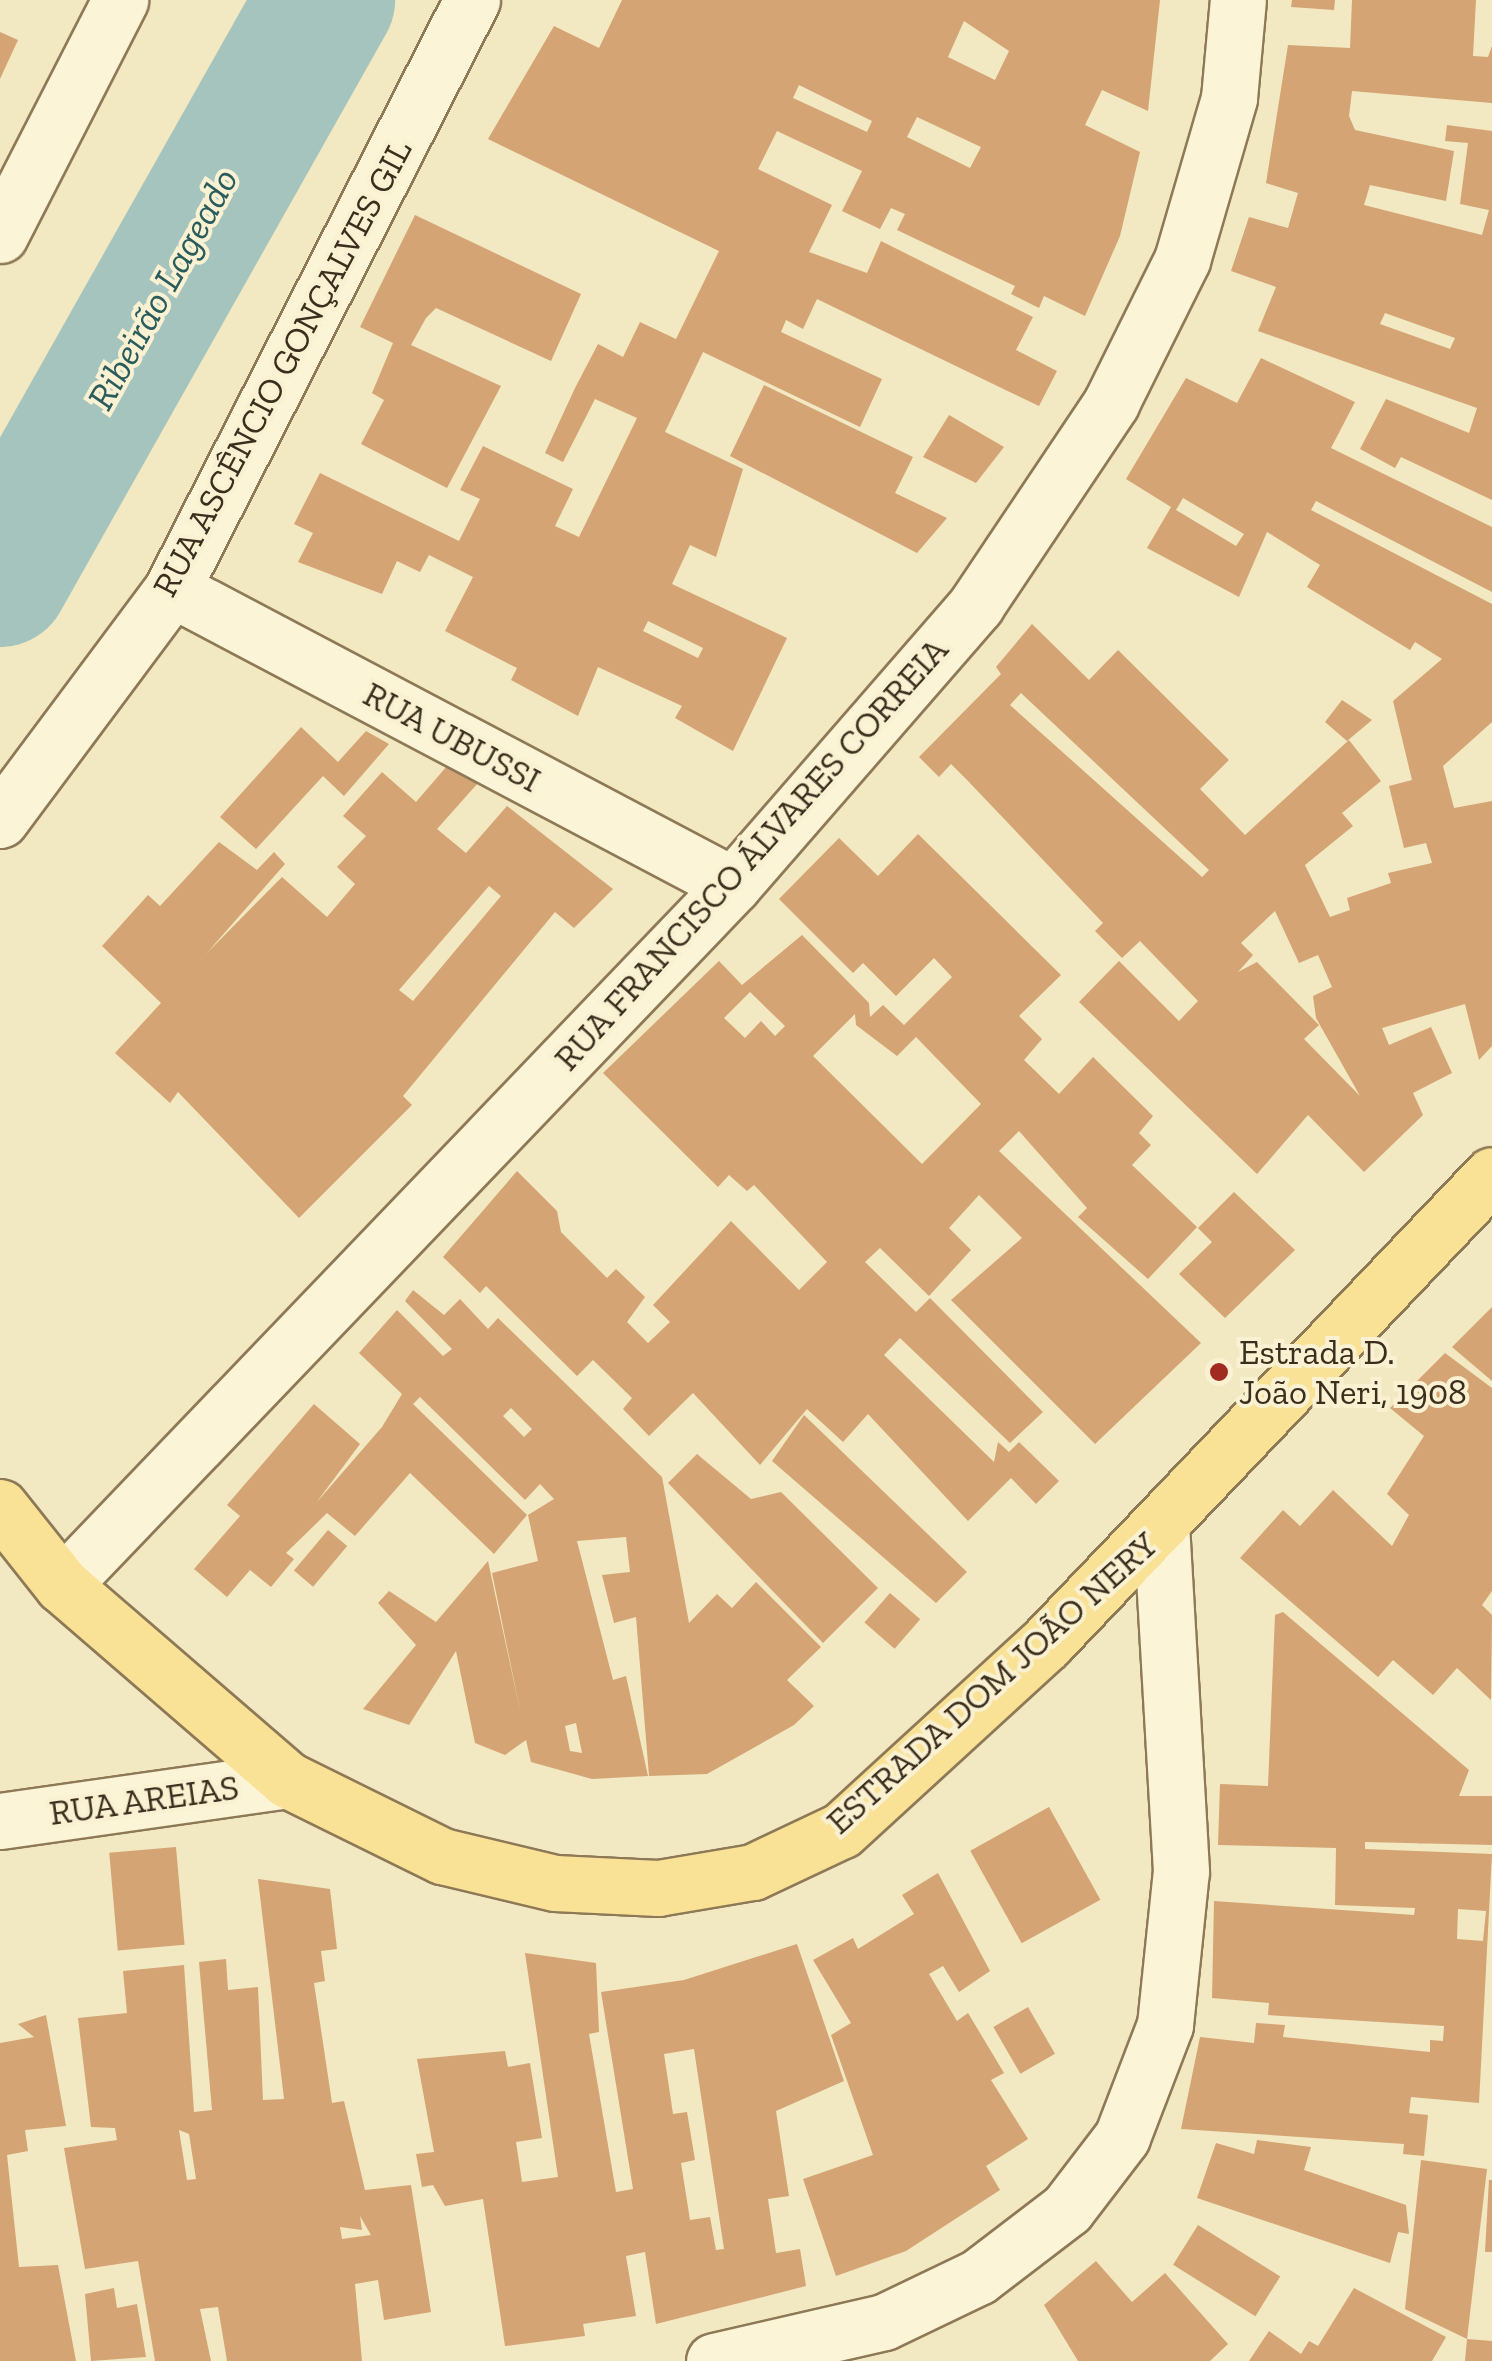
<!DOCTYPE html>
<meta charset="utf-8">
<style>
body{margin:0}
#map{position:relative;width:1492px;height:2361px;overflow:hidden;background:#f2e8c1;font-family:"Zilla Slab",serif}
div>[style]{position:absolute}
.river>*{height:138px;margin:-69px;padding:0 69px;transform-origin:69px;border-radius:69px;background:#a4c4bd}
.building>*{inset:0;background:#d4a474;transform-origin:0 0}
.roads{filter:drop-shadow(2px 0 #8e7957) drop-shadow(-2px 0 #8e7957) drop-shadow(0 2px #8e7957) drop-shadow(0 -2px #8e7957)}
.minor>*{height:55px;margin:-27.5px;padding:0 27.5px;transform-origin:27.5px;border-radius:27.5px;background:#fcf4d6}
.major>*{height:55px;margin:-27.5px;padding:0 27.5px;transform-origin:27.5px;border-radius:27.5px;background:#f9e296}
.dots>*{width:28px;height:28px;translate:-50% -50%;box-sizing:border-box;border:5px solid #f9f1d2;border-radius:50%}
span{translate:-50% -50%;white-space:nowrap;text-align:center;line-height:1.15;-webkit-text-stroke:8px #f9f1d2;paint-order:stroke}
.street-label{font-size:35px;color:#3c2e1d}
.poi-label{font-size:35px;color:#3c2e1d}
.left{translate:0 -50%;text-align:left}
.water-label{font-size:38px;color:#2a5c5d;font-style:italic}
</style>
<div id="map">
<div class="river">
<i style="left:0;top:578px;width:664px;rotate:-60.58deg"></i>
</div>
<div class="building">
<i style="clip-path:polygon(evenodd,622px 0,1160px 0,1148px 111px,1102px 90px,1085px 125px,1140px 152px,1120px 236px,1085px 316px,1044px 296px,1039px 308px,1011px 294px,1015px 286px,897px 230px,905px 214px,891px 208px,880px 229px,842px 211px,862px 171px,777px 131px,758px 169px,832px 205px,809px 252px,867px 273px,881px 241px,1033px 317px,1016px 350px,1057px 371px,1039px 406px,817px 299px,803px 329px,786px 320px,781px 332px,882px 379px,860px 427px,703px 352px,665px 432px,743px 469px,716px 557px,690px 545px,672px 584px,787px 638px,733px 751px,675px 718px,682px 706px,598px 667px,578px 716px,511px 680px,517px 668px,445px 631px,473px 577px,429px 555px,420px 572px,397px 561px,382px 594px,298px 562px,313px 533px,294px 524px,320px 473px,459px 541px,480px 499px,460px 490px,483px 446px,573px 489px,555px 526px,579px 537px,637px 418px,595px 399px,563px 462px,545px 453px,575px 388px,598px 344px,623px 357px,640px 322px,676px 339px,719px 251px,488px 139px,554px 26px,599px 48px,622px 0,964px 21px,1009px 51px,995px 80px,948px 57px,964px 21px,622px 0,799px 85px,872px 121px,867px 132px,793px 98px,799px 85px,622px 0,917px 117px,981px 147px,970px 168px,907px 137px,917px 117px,622px 0,648px 621px,703px 648px,698px 658px,643px 631px,648px 621px)"></i>
<i style="clip-path:polygon(1292px 0,1335px 0,1334px 10px,1291px 7px)"></i>
<i style="clip-path:polygon(evenodd,1352px 0,1476px 0,1473px 56px,1488px 57px,1492px 46px,1492px 103px,1352px 91px,1349px 116px,1355px 130px,1454px 151px,1446px 201px,1370px 185px,1364px 205px,1482px 235px,1489px 210px,1460px 204px,1468px 143px,1445px 141px,1447px 125px,1492px 131px,1492px 500px,1401px 457px,1395px 468px,1360px 449px,1386px 399px,1469px 433px,1477px 408px,1258px 331px,1276px 287px,1231px 271px,1249px 217px,1288px 228px,1298px 193px,1266px 183px,1288px 45px,1350px 48px,1352px 0,1385px 313px,1455px 338px,1450px 349px,1380px 324px,1385px 313px)"></i>
<i style="clip-path:polygon(0 32px,18px 40px,0 79px)"></i>
<i style="clip-path:polygon(415px 215px,581px 294px,551px 361px,436px 308px,426px 318px,411px 345px,501px 386px,447px 488px,361px 444px,384px 400px,372px 393px,393px 343px,360px 327px)"></i>
<i style="clip-path:polygon(evenodd,1261px 358px,1355px 402px,1331px 448px,1492px 527px,1492px 592px,1316px 501px,1311px 510px,1492px 604px,1492px 722px,1443px 766px,1454px 808px,1492px 801px,1492px 1046px,1479px 1060px,1465px 1004px,1382px 1028px,1389px 1045px,1431px 1027px,1452px 1073px,1413px 1093px,1423px 1115px,1364px 1172px,1308px 1115px,1257px 1174px,1079px 1002px,1119px 961px,1179px 1021px,1198px 1001px,1140px 941px,1122px 958px,1095px 931px,1103px 923px,968px 781px,951px 764px,939px 777px,919px 757px,1001px 674px,996px 667px,1032px 624px,1089px 680px,1118px 650px,1229px 760px,1200px 789px,1245px 835px,1349px 740px,1381px 781px,1342px 813px,1353px 826px,1305px 865px,1330px 917px,1350px 910px,1347px 898px,1391px 883px,1388px 873px,1432px 863px,1426px 843px,1404px 848px,1389px 786px,1412px 780px,1393px 701px,1442px 659px,1415px 642px,1410px 650px,1307px 587px,1320px 565px,1267px 532px,1239px 597px,1147px 548px,1171px 507px,1126px 479px,1186px 378px,1237px 403px,1261px 358px,1183px 498px,1244px 534px,1236px 546px,1176px 510px,1183px 498px,1261px 358px,1021px 693px,1209px 870px,1202px 877px,1010px 705px,1021px 693px,1261px 358px,1275px 911px,1299px 963px,1318px 955px,1332px 987px,1313px 996px,1316px 1018px,1360px 1096px,1304px 1039px,1319px 1025px,1257px 962px,1238px 972px,1253px 955px,1241px 943px,1275px 911px)"></i>
<i style="clip-path:polygon(764px 385px,913px 457px,895px 493px,947px 518px,917px 553px,730px 456px)"></i>
<i style="clip-path:polygon(949px 415px,1004px 447px,976px 483px,923px 457px)"></i>
<i style="clip-path:polygon(1342px 700px,1372px 720px,1347px 741px,1325px 722px)"></i>
<i style="clip-path:polygon(301px 727px,338px 762px,366px 731px,389px 744px,344px 796px,323px 776px,256px 849px,220px 817px)"></i>
<i style="clip-path:polygon(evenodd,447px 766px,478px 783px,437px 829px,466px 853px,507px 806px,613px 889px,574px 928px,555px 912px,403px 1096px,412px 1105px,299px 1218px,178px 1092px,170px 1103px,115px 1053px,161px 1003px,102px 946px,148px 895px,160px 906px,219px 842px,257px 870px,274px 852px,285px 864px,206px 954px,282px 877px,327px 917px,355px 884px,337px 867px,366px 836px,343px 816px,382px 772px,416px 802px,447px 766px,489px 886px,501px 896px,413px 1001px,399px 990px,489px 886px)"></i>
<i style="clip-path:polygon(evenodd,918px 834px,1061px 975px,1019px 1016px,1042px 1039px,1024px 1060px,1059px 1094px,1093px 1057px,1153px 1116px,1139px 1133px,1151px 1145px,1132px 1165px,1197px 1227px,1148px 1279px,1078px 1217px,1087px 1208px,1019px 1131px,999px 1151px,1201px 1343px,1095px 1444px,951px 1300px,1022px 1238px,979px 1195px,949px 1228px,971px 1250px,929px 1296px,880px 1248px,865px 1262px,916px 1312px,930px 1298px,1043px 1412px,1010px 1443px,900px 1338px,884px 1355px,994px 1462px,998px 1442px,1009px 1452px,1019px 1442px,1059px 1481px,1036px 1504px,1011px 1478px,968px 1521px,868px 1414px,843px 1442px,807px 1409px,760px 1465px,693px 1393px,649px 1436px,623px 1409px,632px 1398px,593px 1360px,577px 1376px,486px 1286px,480px 1293px,443px 1257px,517px 1171px,557px 1211px,561px 1232px,607px 1278px,616px 1269px,645px 1297px,627px 1322px,648px 1343px,670px 1322px,653px 1305px,731px 1221px,799px 1290px,827px 1262px,754px 1185px,747px 1191px,729px 1175px,718px 1187px,603px 1073px,719px 961px,742px 985px,802px 935px,869px 1003px,870px 1017px,883px 1005px,904px 1025px,952px 977px,934px 958px,896px 996px,863px 963px,853px 973px,779px 899px,839px 838px,878px 876px,918px 834px,750px 992px,785px 1026px,775px 1036px,761px 1021px,745px 1038px,724px 1018px,750px 992px,918px 834px,855px 1014px,856px 1025px,897px 1056px,916px 1037px,981px 1104px,922px 1164px,813px 1056px,855px 1014px)"></i>
<i style="clip-path:polygon(1234px 1192px,1295px 1250px,1225px 1318px,1179px 1274px,1212px 1242px,1198px 1228px)"></i>
<i style="clip-path:polygon(evenodd,413px 1290px,444px 1315px,460px 1299px,488px 1329px,498px 1318px,662px 1477px,689px 1623px,717px 1594px,732px 1608px,756px 1582px,821px 1647px,787px 1680px,814px 1706px,794px 1725px,707px 1774px,649px 1776px,636px 1617px,614px 1623px,602px 1575px,630px 1572px,626px 1537px,577px 1541px,613px 1680px,626px 1676px,648px 1776px,592px 1779px,531px 1762px,526px 1740px,505px 1755px,475px 1743px,456px 1651px,409px 1725px,363px 1709px,416px 1645px,378px 1603px,389px 1591px,436px 1622px,488px 1561px,521px 1715px,492px 1573px,538px 1561px,528px 1515px,554px 1499px,540px 1484px,525px 1500px,420px 1397px,413px 1404px,527px 1515px,494px 1554px,410px 1473px,355px 1536px,327px 1513px,286px 1553px,294px 1559px,271px 1587px,250px 1570px,227px 1597px,194px 1569px,240px 1516px,227px 1505px,314px 1404px,360px 1444px,316px 1503px,382px 1427px,402px 1394px,359px 1353px,397px 1310px,443px 1356px,452px 1349px,405px 1301px,413px 1290px,511px 1408px,532px 1429px,524px 1437px,503px 1416px,511px 1408px,413px 1290px,576px 1723px,582px 1753px,570px 1751px,565px 1726px,576px 1723px)"></i>
<i style="clip-path:polygon(1492px 1307px,1492px 1381px,1452px 1347px)"></i>
<i style="clip-path:polygon(1445px 1353px,1492px 1388px,1492px 1591px,1482px 1605px,1492px 1615px,1491px 1700px,1457px 1668px,1433px 1695px,1393px 1660px,1378px 1677px,1240px 1558px,1283px 1510px,1300px 1526px,1333px 1490px,1392px 1546px,1409px 1515px,1387px 1494px,1424px 1436px,1390px 1408px)"></i>
<i style="clip-path:polygon(804px 1415px,967px 1572px,936px 1603px,772px 1461px)"></i>
<i style="clip-path:polygon(697px 1454px,751px 1499px,781px 1492px,878px 1588px,823px 1643px,668px 1483px)"></i>
<i style="left:328px;top:1530px;width:25px;height:53px;rotate:40deg"></i>
<i style="left:890px;top:1593px;width:40px;height:39px;rotate:41deg"></i>
<i style="clip-path:polygon(evenodd,1283px 1612px,1469px 1770px,1459px 1796px,1492px 1796px,1492px 1845px,1365px 1842px,1365px 1849px,1492px 1854px,1479px 2103px,1411px 2097px,1409px 2113px,1428px 2115px,1424px 2156px,1403px 2154px,1404px 2144px,1181px 2129px,1200px 2037px,1254px 2043px,1256px 2023px,1285px 2025px,1283px 2037px,1430px 2052px,1430px 2040px,1443px 2041px,1444px 2026px,1268px 2015px,1269px 2003px,1212px 1998px,1214px 1901px,1414px 1915px,1415px 1908px,1335px 1905px,1336px 1848px,1218px 1845px,1220px 1784px,1268px 1786px,1275px 1615px,1283px 1612px,1458px 1909px,1486px 1911px,1483px 1941px,1457px 1939px,1458px 1909px)"></i>
<i style="left:1049px;top:1807px;width:106px;height:90px;rotate:61deg"></i>
<i style="left:176px;top:1847px;width:98px;height:67px;rotate:85deg"></i>
<i style="clip-path:polygon(938px 1873px,990px 1971px,959px 1992px,943px 1966px,929px 1974px,957px 2021px,968px 2013px,1004px 2073px,991px 2080px,1028px 2139px,986px 2166px,1000px 2190px,906px 2251px,836px 2276px,803px 2179px,873px 2155px,831px 2035px,851px 2023px,813px 1960px,853px 1938px,858px 1949px,914px 1914px,902px 1895px)"></i>
<i style="clip-path:polygon(evenodd,258px 1879px,330px 1889px,337px 1949px,321px 1951px,325px 1981px,314px 1983px,332px 2103px,344px 2101px,365px 2190px,411px 2185px,431px 2312px,384px 2320px,378px 2280px,355px 2284px,362px 2361px,227px 2361px,218px 2307px,200px 2309px,211px 2361px,155px 2361px,138px 2261px,85px 2269px,64px 2148px,117px 2140px,115px 2128px,91px 2127px,78px 2018px,127px 2013px,123px 1971px,184px 1965px,194px 2112px,212px 2110px,199px 1962px,226px 1959px,228px 1990px,258px 1987px,263px 2100px,284px 2099px,258px 1879px,179px 2130px,189px 2134px,196px 2179px,187px 2180px,179px 2130px,258px 1879px,360px 2216px,371px 2235px,342px 2239px,340px 2227px,362px 2230px,360px 2216px)"></i>
<i style="clip-path:polygon(evenodd,797px 1944px,844px 2081px,776px 2111px,789px 2196px,768px 2199px,776px 2253px,800px 2249px,806px 2286px,656px 2324px,645px 2252px,626px 2256px,636px 2316px,583px 2324px,585px 2336px,505px 2346px,483px 2199px,445px 2206px,433px 2185px,422px 2187px,416px 2154px,434px 2152px,417px 2059px,505px 2051px,508px 2067px,530px 2063px,542px 2138px,516px 2142px,522px 2182px,558px 2177px,525px 1953px,596px 1963px,599px 2032px,589px 2034px,616px 2192px,633px 2189px,601px 1992px,684px 1980px,797px 1944px,694px 2049px,724px 2249px,716px 2250px,710px 2217px,690px 2220px,681px 2163px,695px 2160px,687px 2112px,673px 2114px,664px 2054px,694px 2049px)"></i>
<i style="left:1028px;top:2007px;width:54px;height:40px;rotate:60deg"></i>
<i style="clip-path:polygon(46px 2015px,66px 2126px,25px 2130px,28px 2151px,7px 2155px,19px 2267px,58px 2265px,76px 2361px,0 2361px,0 2043px,34px 2037px,18px 2024px)"></i>
<i style="clip-path:polygon(1257px 2140px,1311px 2147px,1304px 2170px,1406px 2205px,1409px 2234px,1398px 2232px,1390px 2263px,1197px 2198px,1216px 2143px,1254px 2154px)"></i>
<i style="clip-path:polygon(1421px 2160px,1487px 2169px,1467px 2339px,1405px 2309px)"></i>
<i style="clip-path:polygon(1489px 2180px,1492px 2180px,1492px 2252px,1485px 2252px)"></i>
<i style="left:1198px;top:2225px;width:97px;height:47px;rotate:32deg"></i>
<i style="clip-path:polygon(1096px 2261px,1132px 2302px,1165px 2273px,1228px 2344px,1210px 2361px,1078px 2361px,1044px 2305px)"></i>
<i style="clip-path:polygon(114px 2288px,117px 2308px,137px 2304px,146px 2357px,91px 2361px,85px 2294px)"></i>
<i style="clip-path:polygon(1354px 2288px,1446px 2337px,1432px 2361px,1249px 2361px,1269px 2331px,1301px 2354px,1309px 2341px,1318px 2346px)"></i>
<i style="clip-path:polygon(1467px 2339px,1492px 2341px,1492px 2361px,1465px 2361px)"></i>
</div>
<div class="roads">
<div class="minor">
<i style="left:0;top:235px;width:264px;rotate:-62.9deg"></i>
<i style="left:172px;top:589px;width:634px;rotate:27.82deg"></i>
<i style="left:0;top:820px;width:288px;rotate:-53.3deg"></i>
<i style="left:172px;top:589px;width:661px;rotate:-63.01deg"></i>
<i style="left:62px;top:1585px;width:970px;rotate:-46.21deg"></i>
<i style="left:733px;top:885px;width:371px;rotate:-49deg"></i>
<i style="left:976px;top:605px;width:243px;rotate:-56.2deg"></i>
<i style="left:1111px;top:403px;width:160px;rotate:-63.6deg"></i>
<i style="left:1182px;top:260px;width:169px;rotate:-73.8deg"></i>
<i style="left:1229px;top:98px;width:98px;rotate:-84.8deg"></i>
<i style="left:0;top:1821px;width:291px;rotate:-8.1deg"></i>
<i style="left:714px;top:2361px;width:174px;rotate:-12.9deg"></i>
<i style="left:884px;top:2322px;width:104px;rotate:-25.6deg"></i>
<i style="left:978px;top:2277px;width:112px;rotate:-37.4deg"></i>
<i style="left:1067px;top:2209px;width:91px;rotate:-52.6deg"></i>
<i style="left:1122px;top:2137px;width:120px;rotate:-69deg"></i>
<i style="left:1165px;top:2025px;width:155px;rotate:-84.1deg"></i>
<i style="left:1181px;top:1871px;width:343px;rotate:-93.3deg"></i>
</div>
<div class="major">
<i style="left:0;top:1507px;width:100px;rotate:51.5deg"></i>
<i style="left:62px;top:1585px;width:298px;rotate:40.8deg"></i>
<i style="left:288px;top:1780px;width:172px;rotate:26.3deg"></i>
<i style="left:442px;top:1856px;width:116px;rotate:13.4deg"></i>
<i style="left:555px;top:1883px;width:103px;rotate:2.8deg"></i>
<i style="left:658px;top:1888px;width:96px;rotate:-9.6deg"></i>
<i style="left:753px;top:1872px;width:98px;rotate:-25.3deg"></i>
<i style="left:842px;top:1830px;width:277px;rotate:-42.5deg"></i>
<i style="left:1046px;top:1643px;width:646px;rotate:-46.38deg"></i>
</div>
</div>
<div class="dots">
<i style="left:1219px;top:1372px;background:#a22b21"></i>
</div>
<div class="street-label">
<span style="left:282px;top:368px;rotate:-62deg">RUA ASCÊNCIO GONÇALVES GIL</span>
<span style="left:452px;top:737px;rotate:28deg">RUA UBUSSI</span>
<span style="left:751px;top:854px;rotate:-48deg">RUA FRANCISCO ÁLVARES CORREIA</span>
<span style="left:992px;top:1683px;rotate:-42deg">ESTRADA DOM JOÃO NERY</span>
<span style="left:144px;top:1800px;rotate:-8deg">RUA AREIAS</span>
</div>
<div class="poi-label">
<span class="left" style="left:1239px;top:1372px">Estrada D.<br>João Neri, 1908</span>
</div>
<div class="water-label">
<span style="left:163px;top:289px;rotate:-61deg">Ribeirão Lageado</span>
</div>
</div>
